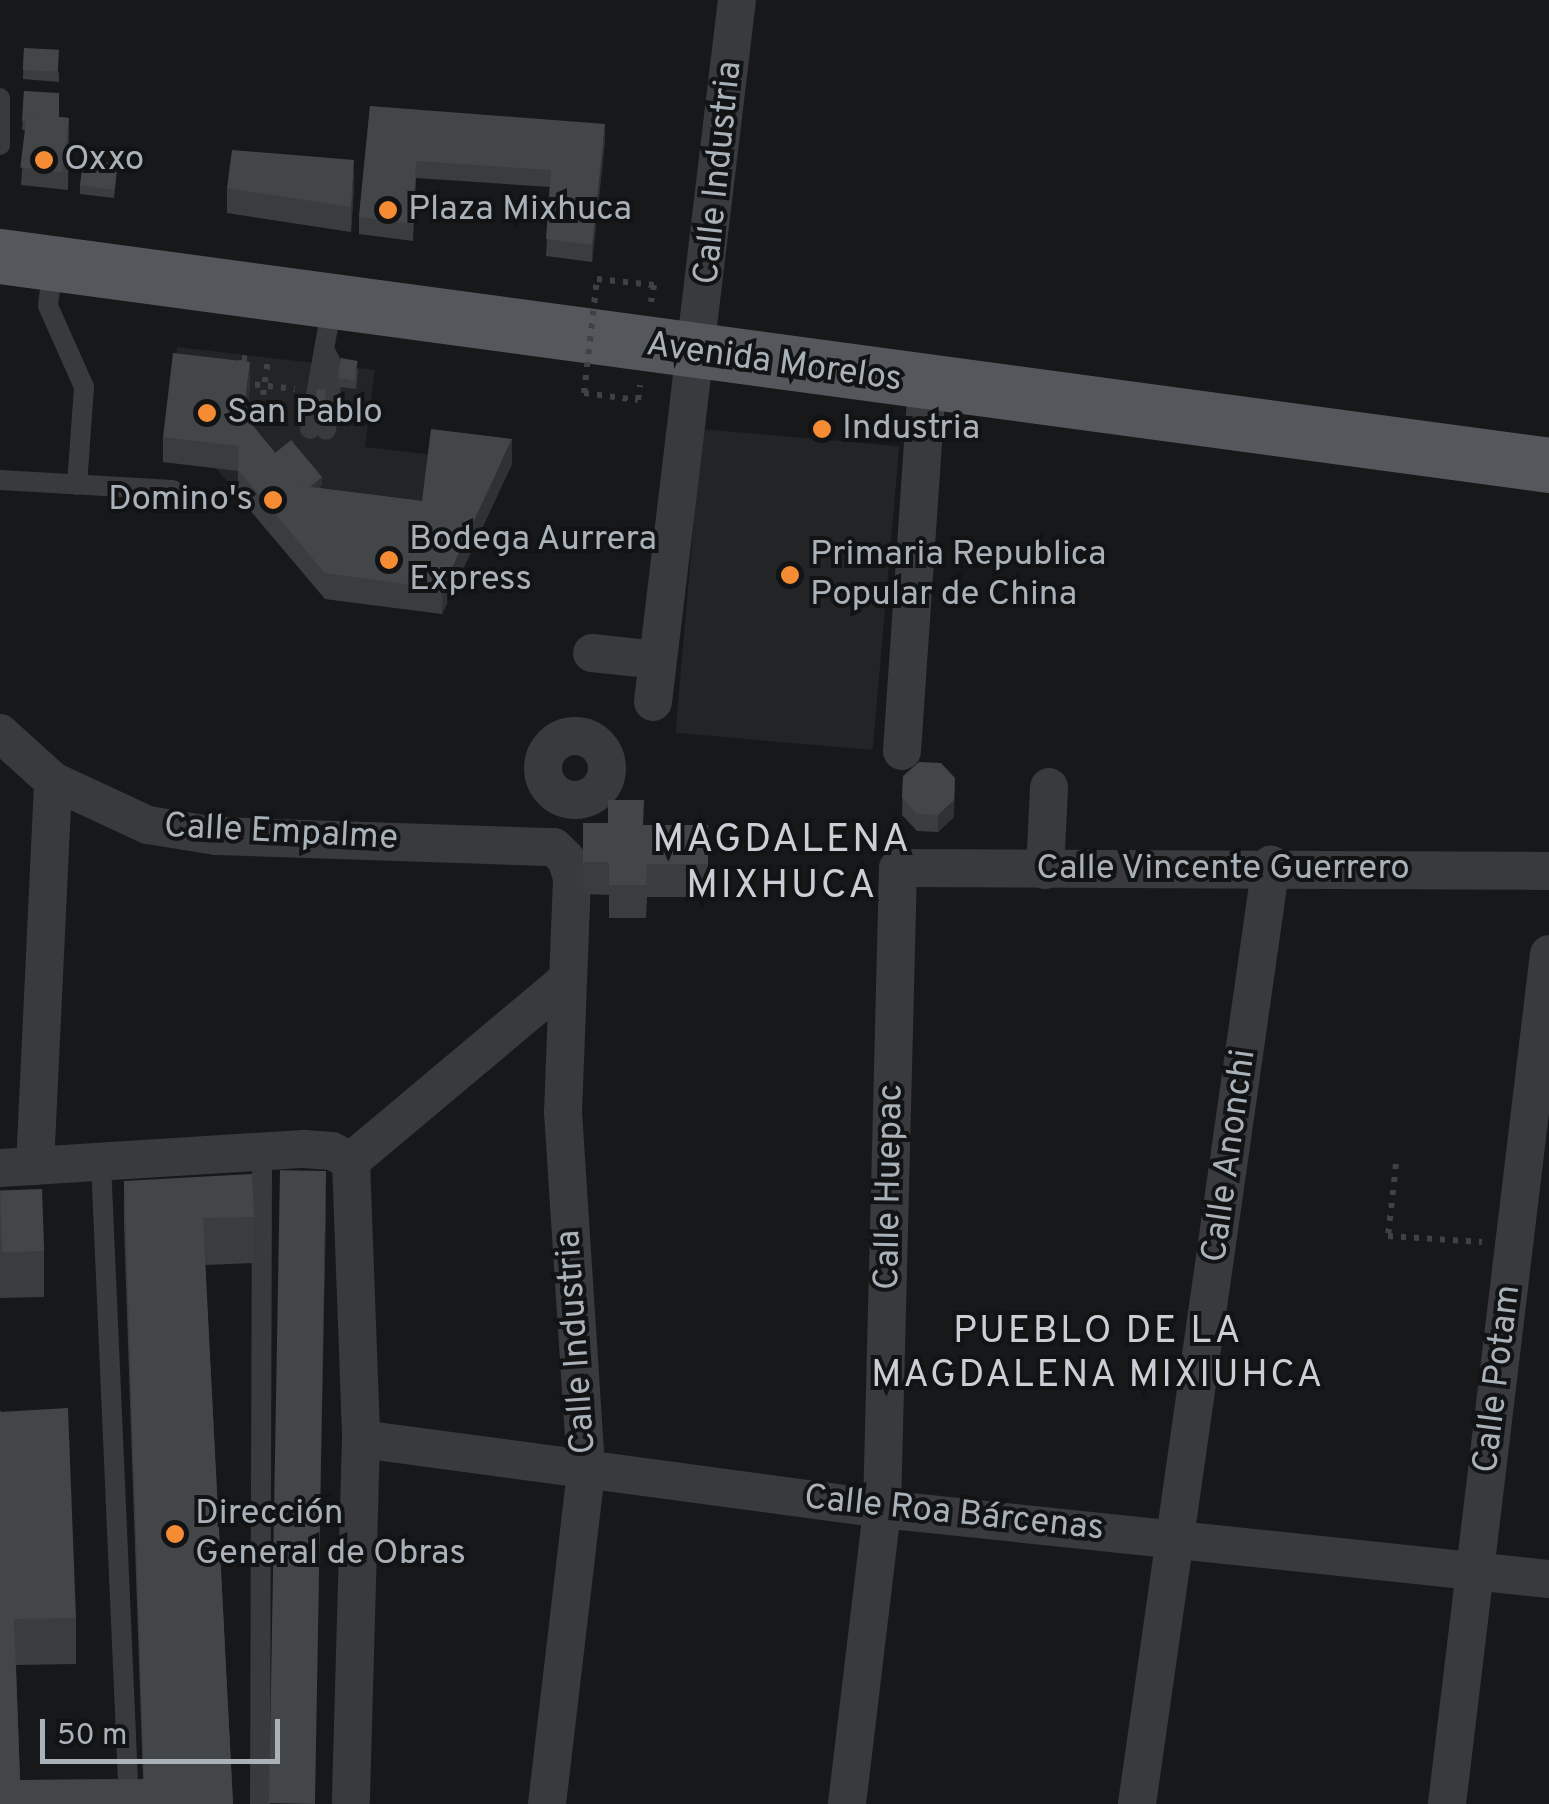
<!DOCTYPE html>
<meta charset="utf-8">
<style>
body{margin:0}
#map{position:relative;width:1549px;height:1804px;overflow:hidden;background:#171819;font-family:Overpass,sans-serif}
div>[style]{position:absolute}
.built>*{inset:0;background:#232426;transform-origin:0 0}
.path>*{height:6px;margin-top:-3px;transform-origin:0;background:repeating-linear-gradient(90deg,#3e4245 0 5px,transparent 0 13px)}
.service>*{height:20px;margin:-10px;padding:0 10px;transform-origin:10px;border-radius:10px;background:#383a3e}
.minor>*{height:38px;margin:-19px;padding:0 19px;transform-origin:19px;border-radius:19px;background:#383a3e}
.minor>.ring{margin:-19px;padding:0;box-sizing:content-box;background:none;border:38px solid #383a3e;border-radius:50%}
.primary>*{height:55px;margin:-27.5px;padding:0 27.5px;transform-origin:27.5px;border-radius:27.5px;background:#54585d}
.path-bridge>*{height:6px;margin-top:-3px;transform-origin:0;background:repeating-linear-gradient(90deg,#3e4245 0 5px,transparent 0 13px)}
.wall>*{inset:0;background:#3a3c3f}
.shaded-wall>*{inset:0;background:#2f3133}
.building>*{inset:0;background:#434649;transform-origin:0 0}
.dots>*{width:28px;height:28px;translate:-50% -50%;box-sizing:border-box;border:5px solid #121314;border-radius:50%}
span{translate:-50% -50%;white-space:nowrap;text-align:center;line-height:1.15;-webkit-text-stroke:8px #121314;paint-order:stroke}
.poi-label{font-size:35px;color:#a9b1b9}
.left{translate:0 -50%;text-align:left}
.right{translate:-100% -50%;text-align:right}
.street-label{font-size:35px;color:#a9b1b9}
.neighbourhood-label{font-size:38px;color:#cacfd5;letter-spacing:2.5px}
.quarter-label{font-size:40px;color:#cacfd5;letter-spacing:2.5px}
.scale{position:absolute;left:40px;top:1719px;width:240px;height:45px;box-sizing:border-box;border:5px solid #a9b1b9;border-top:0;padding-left:12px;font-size:30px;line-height:35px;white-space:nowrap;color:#a9b1b9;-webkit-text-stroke:8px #121314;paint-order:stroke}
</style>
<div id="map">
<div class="built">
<i style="clip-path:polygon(177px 347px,375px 370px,365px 447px,512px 464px,442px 614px,325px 599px,216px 468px,163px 462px)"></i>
<i style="left:702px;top:429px;width:198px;height:305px;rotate:5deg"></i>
</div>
<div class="path">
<i style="left:597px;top:279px;width:57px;rotate:6deg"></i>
<i style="left:654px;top:285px;width:17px;rotate:100deg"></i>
<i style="left:241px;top:365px;width:7px;rotate:-82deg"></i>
<i style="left:242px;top:358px;width:8px;rotate:7deg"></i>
<i style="left:242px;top:383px;width:53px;rotate:6.5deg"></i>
<i style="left:584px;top:393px;width:54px;rotate:7.4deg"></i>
<i style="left:638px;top:400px;width:15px;rotate:-82deg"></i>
<i style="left:263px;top:395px;width:36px;rotate:-82deg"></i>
<i style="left:607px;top:773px;width:8px"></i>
<i style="left:1396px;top:1164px;width:72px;rotate:96.3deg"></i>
<i style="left:1388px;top:1236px;width:94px;rotate:3.7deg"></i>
</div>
<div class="service">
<i style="left:0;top:98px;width:47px;rotate:90deg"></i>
<i style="left:53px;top:265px;width:41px;rotate:97deg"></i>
<i style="left:48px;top:306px;width:89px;rotate:66deg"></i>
<i style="left:84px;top:387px;width:98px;rotate:94.1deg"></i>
<i style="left:326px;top:353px;width:15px;rotate:62deg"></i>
<i style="left:333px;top:366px;width:64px;rotate:96.2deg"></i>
<i style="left:310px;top:429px;width:127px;rotate:-80deg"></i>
<i style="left:0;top:480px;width:173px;rotate:3.3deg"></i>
<i style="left:101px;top:1163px;width:619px;rotate:87.5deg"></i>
<i style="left:260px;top:1804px;width:653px;rotate:-89.82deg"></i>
</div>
<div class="minor">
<i style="left:592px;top:653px;width:65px;rotate:6.1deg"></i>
<i style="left:653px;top:702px;width:707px;rotate:-83.18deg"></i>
<i style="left:0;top:733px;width:72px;rotate:42.2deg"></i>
<i style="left:53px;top:781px;width:105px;rotate:24.9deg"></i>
<i style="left:148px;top:825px;width:69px;rotate:9.2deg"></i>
<i style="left:216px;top:836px;width:338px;rotate:1.9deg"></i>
<i style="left:554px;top:847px;width:17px;rotate:45deg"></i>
<i style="left:566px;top:859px;width:20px;rotate:72deg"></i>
<i style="left:572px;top:878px;width:234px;rotate:92.2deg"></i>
<i style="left:563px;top:1112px;width:361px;rotate:86.3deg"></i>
<i style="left:586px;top:1472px;width:334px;rotate:96.7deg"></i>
<i class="ring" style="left:543px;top:736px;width:26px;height:26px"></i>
<i style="left:902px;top:751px;width:369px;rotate:-86.1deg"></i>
<i style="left:1045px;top:870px;width:83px;rotate:-87.2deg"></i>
<i style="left:351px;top:1161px;width:278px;rotate:87.9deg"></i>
<i style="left:361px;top:1439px;width:361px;rotate:91.6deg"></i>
<i style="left:35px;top:1166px;width:385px;rotate:-87.3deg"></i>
<i style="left:0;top:1168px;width:305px;rotate:-3.6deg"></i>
<i style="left:304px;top:1149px;width:28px;rotate:4deg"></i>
<i style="left:332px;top:1151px;width:21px;rotate:28deg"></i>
<i style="left:351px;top:1161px;width:278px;rotate:-40deg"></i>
<i style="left:361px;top:1439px;width:526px;rotate:7.65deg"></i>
<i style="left:882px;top:1509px;width:671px;rotate:5.99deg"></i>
<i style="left:847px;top:1804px;width:297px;rotate:-83.2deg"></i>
<i style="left:882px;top:1509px;width:641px;rotate:-88.57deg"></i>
<i style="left:898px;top:868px;width:651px;rotate:0.26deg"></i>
<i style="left:1137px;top:1804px;width:949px;rotate:-81.88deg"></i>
<i style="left:1447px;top:1804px;width:856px;rotate:-83.16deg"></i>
</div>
<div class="primary">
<i style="left:0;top:256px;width:1563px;rotate:7.68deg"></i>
</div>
<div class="path-bridge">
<i style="left:584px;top:393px;width:115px;rotate:-83.5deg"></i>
</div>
<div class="wall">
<i style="clip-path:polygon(24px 48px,59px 73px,59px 82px,23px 79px)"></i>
<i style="clip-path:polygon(24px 91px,59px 117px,69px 118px,68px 190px,21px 185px,25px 130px,22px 130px)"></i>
<i style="clip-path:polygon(370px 106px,605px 141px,592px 262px,546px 256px,550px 187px,416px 178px,413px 241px,359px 234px,359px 217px)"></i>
<i style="clip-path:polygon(117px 172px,114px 198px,80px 194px,80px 185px)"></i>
<i style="clip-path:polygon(354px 186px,351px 232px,227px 213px,227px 188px)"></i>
<i style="clip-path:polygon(358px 369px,356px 389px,339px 387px,339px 378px)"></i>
<i style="clip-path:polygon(250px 387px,246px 417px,275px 453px,322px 485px,319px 488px,422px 501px,512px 464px,442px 614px,325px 599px,238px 496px,238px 471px,163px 462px,163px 437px)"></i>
<i style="clip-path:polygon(326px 399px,323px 420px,315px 419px,315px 410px)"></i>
<i style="clip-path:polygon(903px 776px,954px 817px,938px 832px,917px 831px,902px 815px)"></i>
<i style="clip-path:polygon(644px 825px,708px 825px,708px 897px,647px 897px,646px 918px,609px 918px,609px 895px,583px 894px,583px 862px)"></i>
<i style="clip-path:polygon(124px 1181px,254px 1217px,254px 1263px,205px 1265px,233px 1804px,0 1804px,0 1409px,76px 1618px,76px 1664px,16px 1665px,20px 1780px,143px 1779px,124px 1227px)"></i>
<i style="clip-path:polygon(0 1192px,44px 1251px,44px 1297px,0 1298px)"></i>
</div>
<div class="shaded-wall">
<i style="clip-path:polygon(605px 124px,605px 141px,592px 262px,592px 245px)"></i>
<i style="clip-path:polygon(354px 160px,354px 186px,351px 232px,351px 207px)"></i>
<i style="clip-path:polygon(250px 362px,250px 387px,243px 439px,243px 414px)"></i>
<i style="clip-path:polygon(512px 439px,512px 464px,442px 614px,442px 589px)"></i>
<i style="clip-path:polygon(322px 477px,322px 485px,306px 499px,306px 490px)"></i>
<i style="clip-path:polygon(955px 778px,954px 817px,938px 832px,938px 815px)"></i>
<i style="clip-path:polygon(326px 1171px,326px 1217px,314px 1804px)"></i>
</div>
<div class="building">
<i style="left:24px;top:48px;width:35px;height:22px;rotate:3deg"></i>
<i style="clip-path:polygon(24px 91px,59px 93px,59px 117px,27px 113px,26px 121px,22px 121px)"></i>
<i style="clip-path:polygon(370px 106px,605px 124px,592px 245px,546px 239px,551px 170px,416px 161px,413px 224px,359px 217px)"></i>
<i style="left:27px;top:113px;width:42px;height:55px;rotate:7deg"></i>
<i style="clip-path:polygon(232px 150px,354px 160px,351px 207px,227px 188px)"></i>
<i style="clip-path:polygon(83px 162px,117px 163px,114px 190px,80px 185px)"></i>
<i style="clip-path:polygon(173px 353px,250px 362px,243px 414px,303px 486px,422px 501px,431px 429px,512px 439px,442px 589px,325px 573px,238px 470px,239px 446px,163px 437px)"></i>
<i style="left:341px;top:358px;width:17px;height:20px;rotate:10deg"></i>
<i style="left:317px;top:389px;width:9px;height:21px;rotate:6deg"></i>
<i style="clip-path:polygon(291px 440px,322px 477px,310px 487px,303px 486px,275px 453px)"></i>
<i style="clip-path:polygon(919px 762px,941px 763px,955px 778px,954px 800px,938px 815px,917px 814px,902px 798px,903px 776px)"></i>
<i style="clip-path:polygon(608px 800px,644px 800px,643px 825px,708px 825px,708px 864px,647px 864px,646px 885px,609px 885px,609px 862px,583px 862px,583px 823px,608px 823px)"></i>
<i style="left:326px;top:1171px;width:633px;height:46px;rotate:91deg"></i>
<i style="clip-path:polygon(252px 1174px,254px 1217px,203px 1218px,233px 1804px,0 1804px,0 1409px,0 1412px,68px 1408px,76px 1618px,14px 1619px,20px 1780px,144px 1779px,124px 1181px)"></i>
<i style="left:42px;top:1189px;width:62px;height:42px;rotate:88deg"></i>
</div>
<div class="dots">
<i style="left:44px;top:160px;background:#f58c34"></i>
<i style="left:388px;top:210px;background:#f58c34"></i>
<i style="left:207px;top:413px;background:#f58c34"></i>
<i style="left:822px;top:429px;background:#f58c34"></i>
<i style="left:273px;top:500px;background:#f58c34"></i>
<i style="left:389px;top:560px;background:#f58c34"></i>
<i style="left:790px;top:575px;background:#f58c34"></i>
<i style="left:175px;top:1534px;background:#f58c34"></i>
</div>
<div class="poi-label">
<span class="left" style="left:64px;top:160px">Oxxo</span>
<span class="left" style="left:408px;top:210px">Plaza Mixhuca</span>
<span class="left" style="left:227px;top:413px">San Pablo</span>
<span class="left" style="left:842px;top:429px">Industria</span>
<span class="right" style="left:253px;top:500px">Domino's</span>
<span class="left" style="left:409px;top:560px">Bodega Aurrera<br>Express</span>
<span class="left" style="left:810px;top:575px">Primaria Republica<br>Popular de China</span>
<span class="left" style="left:195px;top:1534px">Dirección<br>General de Obras</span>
</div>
<div class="street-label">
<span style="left:719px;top:173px;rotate:-84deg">Calle Industria</span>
<span style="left:774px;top:363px;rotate:8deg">Avenida Morelos</span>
<span style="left:281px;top:833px;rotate:3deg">Calle Empalme</span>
<span style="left:1223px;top:869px">Calle Vincente Guerrero</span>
<span style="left:1230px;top:1156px;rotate:-82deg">Calle Anonchi</span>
<span style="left:890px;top:1187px;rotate:-89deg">Calle Huepac</span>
<span style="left:577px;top:1342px;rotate:-94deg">Calle Industria</span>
<span style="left:1498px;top:1379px;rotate:-83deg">Calle Potam</span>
<span style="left:954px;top:1514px;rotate:6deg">Calle Roa Bárcenas</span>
</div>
<div class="neighbourhood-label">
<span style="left:1098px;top:1355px">PUEBLO DE LA<br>MAGDALENA MIXIUHCA</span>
</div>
<div class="quarter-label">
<span style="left:782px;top:864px">MAGDALENA<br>MIXHUCA</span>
</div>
<div class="scale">50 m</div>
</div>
